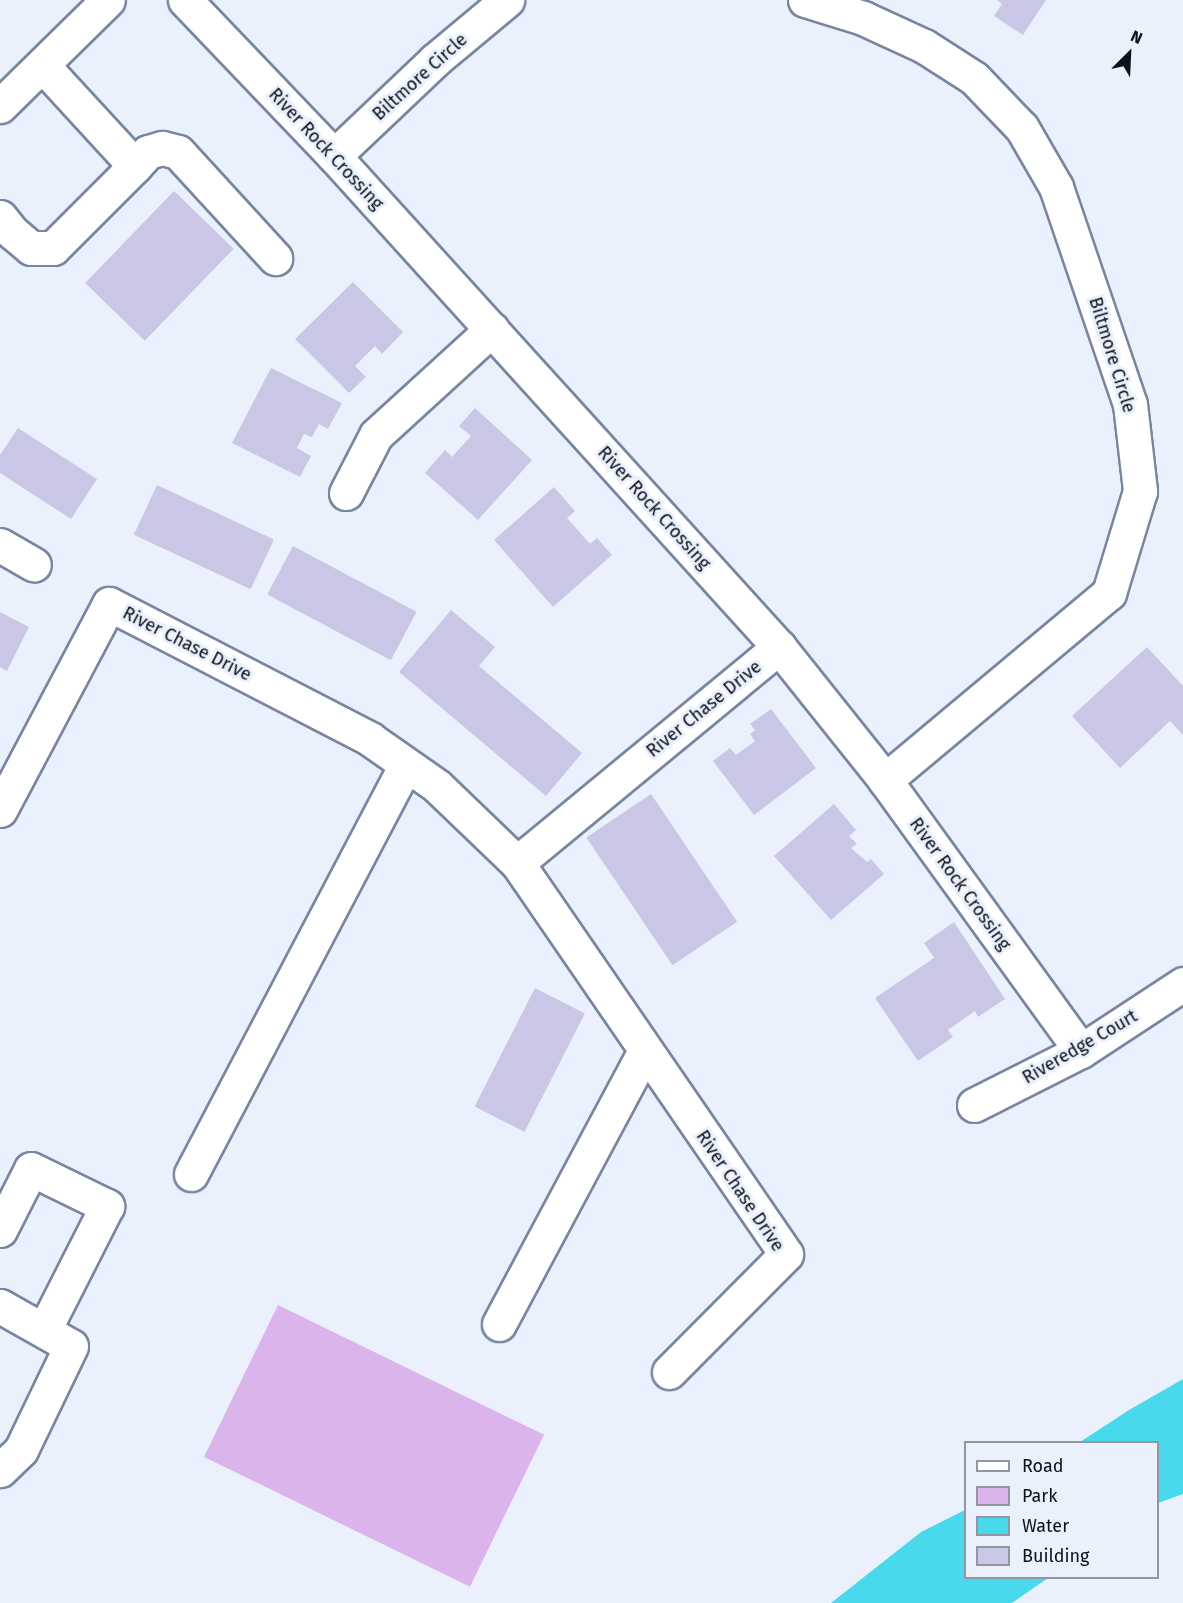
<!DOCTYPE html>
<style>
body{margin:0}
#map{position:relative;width:1183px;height:1603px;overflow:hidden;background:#eaf1fc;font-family:"Fira Sans",sans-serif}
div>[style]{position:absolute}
.green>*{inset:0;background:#dcb4ec;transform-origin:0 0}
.water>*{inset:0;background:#49d9ec}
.building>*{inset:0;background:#cac7e6;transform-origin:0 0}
.roads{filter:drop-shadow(2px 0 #7886a0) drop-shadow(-2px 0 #7886a0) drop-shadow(0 2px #7886a0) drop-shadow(0 -2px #7886a0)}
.minor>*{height:33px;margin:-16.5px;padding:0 16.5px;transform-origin:16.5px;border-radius:16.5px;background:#fff}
span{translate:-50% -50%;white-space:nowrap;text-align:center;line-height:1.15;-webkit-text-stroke:6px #eaf1fc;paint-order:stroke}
.street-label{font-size:18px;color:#0b111a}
.legend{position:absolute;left:964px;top:1441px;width:195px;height:138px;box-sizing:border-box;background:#eaf1fc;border:2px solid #9197a2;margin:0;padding:8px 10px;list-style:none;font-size:18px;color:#0b111a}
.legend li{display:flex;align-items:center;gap:12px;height:30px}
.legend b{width:30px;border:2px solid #9197a2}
.north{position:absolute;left:1099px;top:24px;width:60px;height:60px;-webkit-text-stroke:4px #eaf1fc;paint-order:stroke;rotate:24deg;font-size:16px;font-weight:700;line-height:24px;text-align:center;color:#0b111a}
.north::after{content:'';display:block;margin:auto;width:21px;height:27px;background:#0b111a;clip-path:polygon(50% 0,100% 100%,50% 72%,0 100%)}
</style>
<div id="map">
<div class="green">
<i style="left:278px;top:1305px;width:296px;height:169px;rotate:26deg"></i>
</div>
<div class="water">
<i style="clip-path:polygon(1183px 1379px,1183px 1494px,1158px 1503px,1158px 1442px,1080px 1442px,1129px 1410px)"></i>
<i style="clip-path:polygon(965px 1510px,966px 1578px,1048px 1578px,1012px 1603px,831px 1603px,921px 1532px)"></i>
</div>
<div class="building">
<i style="clip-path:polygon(997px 0,1046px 0,1023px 35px,994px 16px,1002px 4px)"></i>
<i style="left:174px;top:191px;width:83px;height:128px;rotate:44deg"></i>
<i style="clip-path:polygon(353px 282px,403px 332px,382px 354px,375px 346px,355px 366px,366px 377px,349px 393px,295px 339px)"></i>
<i style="clip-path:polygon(271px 368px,342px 403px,328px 429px,319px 424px,312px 437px,304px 434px,297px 448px,311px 456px,300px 477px,232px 443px)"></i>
<i style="clip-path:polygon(475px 408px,532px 460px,478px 520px,425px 473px,445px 450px,452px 457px,471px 436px,459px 426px)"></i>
<i style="clip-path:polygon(18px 428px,97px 479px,71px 519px,0 473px,0 455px)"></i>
<i style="left:157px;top:485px;width:129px;height:55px;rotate:25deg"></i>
<i style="clip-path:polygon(554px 487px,575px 511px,567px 518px,590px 544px,597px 538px,612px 555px,553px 607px,494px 540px)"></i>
<i style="left:293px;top:546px;width:140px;height:55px;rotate:28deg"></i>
<i style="clip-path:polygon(451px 610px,495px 647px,479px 666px,582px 753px,546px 796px,399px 672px)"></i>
<i style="clip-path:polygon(0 612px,29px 627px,7px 671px,0 667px)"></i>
<i style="clip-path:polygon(1147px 647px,1183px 686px,1183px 735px,1170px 721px,1120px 768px,1072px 716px)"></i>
<i style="clip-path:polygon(771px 709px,816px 768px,754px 815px,713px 761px,730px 748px,736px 755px,755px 741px,750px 734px,755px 730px,750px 724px)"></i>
<i style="left:651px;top:794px;width:154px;height:78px;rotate:56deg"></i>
<i style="clip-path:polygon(834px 804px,856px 830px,849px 836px,857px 844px,851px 848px,867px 862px,871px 859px,884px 874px,831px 920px,774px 856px)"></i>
<i style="clip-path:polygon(954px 922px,1005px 999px,978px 1017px,975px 1011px,948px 1030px,953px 1037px,918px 1061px,875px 998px,934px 958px,924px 943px)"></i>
<i style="left:535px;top:988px;width:56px;height:133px;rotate:27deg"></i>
</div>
<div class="roads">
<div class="minor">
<i style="left:185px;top:0;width:216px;rotate:46.3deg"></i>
<i style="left:334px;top:156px;width:663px;rotate:47.81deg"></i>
<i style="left:779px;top:647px;width:170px;rotate:51.4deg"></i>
<i style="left:885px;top:780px;width:334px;rotate:54.1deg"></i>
<i style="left:805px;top:0;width:61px;rotate:17.2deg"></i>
<i style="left:863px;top:18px;width:67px;rotate:24.7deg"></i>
<i style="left:924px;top:46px;width:59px;rotate:32.6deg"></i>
<i style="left:974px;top:78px;width:69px;rotate:46.2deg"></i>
<i style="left:1022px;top:128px;width:68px;rotate:60deg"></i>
<i style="left:1056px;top:187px;width:229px;rotate:71.2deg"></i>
<i style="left:1130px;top:404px;width:88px;rotate:83.4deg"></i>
<i style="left:1140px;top:491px;width:107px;rotate:106.9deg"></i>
<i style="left:1109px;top:593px;width:292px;rotate:140.1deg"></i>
<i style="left:0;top:106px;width:151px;rotate:-44.5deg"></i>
<i style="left:334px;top:156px;width:139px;rotate:-43.5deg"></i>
<i style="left:435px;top:60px;width:94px;rotate:-39.8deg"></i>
<i style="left:135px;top:166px;width:19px;rotate:-47deg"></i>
<i style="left:148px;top:152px;width:15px;rotate:-16deg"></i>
<i style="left:162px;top:148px;width:16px;rotate:14deg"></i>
<i style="left:178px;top:152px;width:144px;rotate:47.5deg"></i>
<i style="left:0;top:217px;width:19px;rotate:51deg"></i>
<i style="left:12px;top:232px;width:25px;rotate:40deg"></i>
<i style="left:31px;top:248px;width:22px"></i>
<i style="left:53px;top:248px;width:116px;rotate:-45deg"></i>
<i style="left:135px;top:166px;width:137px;rotate:-132.6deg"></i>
<i style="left:346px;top:493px;width:65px;rotate:-62.7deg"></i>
<i style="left:376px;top:435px;width:157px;rotate:-42.4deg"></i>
<i style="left:0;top:545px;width:39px;rotate:30deg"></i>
<i style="left:0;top:810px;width:233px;rotate:-62.1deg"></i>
<i style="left:109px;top:604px;width:294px;rotate:27.3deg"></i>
<i style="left:370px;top:739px;width:82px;rotate:35deg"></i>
<i style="left:437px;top:786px;width:111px;rotate:43.9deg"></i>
<i style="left:974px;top:1105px;width:120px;rotate:-26.8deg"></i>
<i style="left:1081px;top:1051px;width:122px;rotate:-33.3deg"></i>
<i style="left:191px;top:1174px;width:462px;rotate:-62.3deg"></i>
<i style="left:0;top:1230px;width:68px;rotate:-63.1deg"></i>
<i style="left:31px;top:1169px;width:85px;rotate:26deg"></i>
<i style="left:107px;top:1206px;width:139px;rotate:116.9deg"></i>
<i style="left:0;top:1306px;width:81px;rotate:29.4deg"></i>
<i style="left:71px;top:1346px;width:115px;rotate:115.7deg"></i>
<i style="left:21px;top:1450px;width:29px;rotate:136deg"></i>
<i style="left:499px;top:1324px;width:310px;rotate:-61.9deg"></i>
<i style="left:669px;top:1372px;width:166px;rotate:-45.2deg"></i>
<i style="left:786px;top:1254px;width:475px;rotate:-124.5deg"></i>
<i style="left:517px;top:863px;width:340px;rotate:-39.5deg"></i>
</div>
</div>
<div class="street-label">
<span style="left:420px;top:77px;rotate:-42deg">Biltmore Circle</span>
<span style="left:326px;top:149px;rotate:47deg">River Rock Crossing</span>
<span style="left:1112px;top:355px;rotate:73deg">Biltmore Circle</span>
<span style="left:654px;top:508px;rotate:48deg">River Rock Crossing</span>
<span style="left:187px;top:644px;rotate:27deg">River Chase Drive</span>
<span style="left:704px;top:709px;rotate:-39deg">River Chase Drive</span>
<span style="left:960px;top:884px;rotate:54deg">River Rock Crossing</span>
<span style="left:1080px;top:1047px;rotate:-30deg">Riveredge Court</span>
<span style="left:740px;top:1191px;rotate:56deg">River Chase Drive</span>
</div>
<ul class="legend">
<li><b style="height:8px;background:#fff"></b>Road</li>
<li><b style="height:16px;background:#dcb4ec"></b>Park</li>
<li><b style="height:16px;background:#49d9ec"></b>Water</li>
<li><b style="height:16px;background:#cac7e6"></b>Building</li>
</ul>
<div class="north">N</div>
</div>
